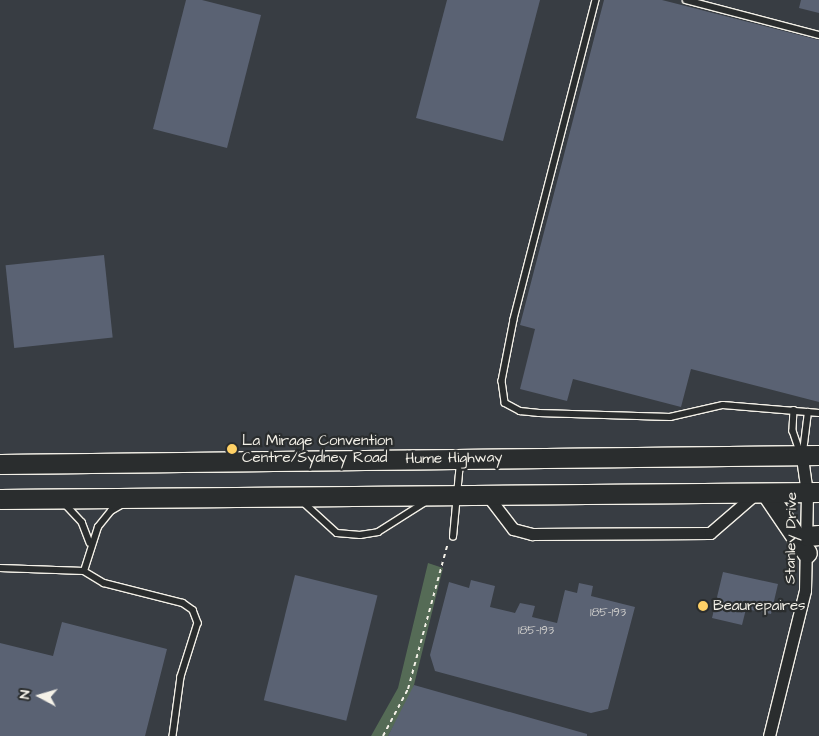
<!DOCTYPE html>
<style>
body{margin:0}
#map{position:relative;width:819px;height:736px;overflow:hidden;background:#2a2d2e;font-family:"Architects Daughter",sans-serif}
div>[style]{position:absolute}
.built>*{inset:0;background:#383d43;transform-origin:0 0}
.green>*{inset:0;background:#556b56}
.building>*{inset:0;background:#5a6273;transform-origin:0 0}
.path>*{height:2px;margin-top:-1px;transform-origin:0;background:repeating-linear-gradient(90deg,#f4f1e8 0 4px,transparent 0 8px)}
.roads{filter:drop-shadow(1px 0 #f4f1e8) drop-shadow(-1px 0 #f4f1e8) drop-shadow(0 1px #f4f1e8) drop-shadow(0 -1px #f4f1e8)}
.service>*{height:5.5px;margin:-2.75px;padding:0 2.75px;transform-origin:2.75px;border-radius:2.75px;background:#2a2d2e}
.minor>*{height:11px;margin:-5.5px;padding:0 5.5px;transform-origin:5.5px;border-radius:5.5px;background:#2a2d2e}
.trunk>*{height:19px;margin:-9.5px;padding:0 9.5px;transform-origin:9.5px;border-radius:9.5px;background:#2a2d2e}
.dots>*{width:14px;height:14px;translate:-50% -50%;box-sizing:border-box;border:2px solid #2a2d2e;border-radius:50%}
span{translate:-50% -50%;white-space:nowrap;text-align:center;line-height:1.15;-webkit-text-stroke:4.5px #2a2d2e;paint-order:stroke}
.number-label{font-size:12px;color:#cecdcb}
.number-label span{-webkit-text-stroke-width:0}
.poi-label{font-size:15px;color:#f4f1e8}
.left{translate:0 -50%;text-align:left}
.street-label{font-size:15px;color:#f4f1e8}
.north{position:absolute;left:15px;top:671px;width:50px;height:50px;-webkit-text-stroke:4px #2a2d2e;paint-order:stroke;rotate:276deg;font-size:14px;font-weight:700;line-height:20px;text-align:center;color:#f4f1e8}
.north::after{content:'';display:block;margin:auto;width:18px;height:22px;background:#f4f1e8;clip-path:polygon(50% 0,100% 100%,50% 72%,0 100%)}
</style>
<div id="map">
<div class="built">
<i style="left:0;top:0;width:819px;height:736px"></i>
</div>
<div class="green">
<i style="clip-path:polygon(428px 563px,443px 568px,412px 693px,388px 736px,371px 736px,398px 688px)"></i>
</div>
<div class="building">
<i style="clip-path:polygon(186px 0,202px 0,261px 15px,227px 148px,153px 129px)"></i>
<i style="clip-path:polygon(447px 0,540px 0,503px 141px,416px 118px)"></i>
<i style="clip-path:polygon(604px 0,662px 0,819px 40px,819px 402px,691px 369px,681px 407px,573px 379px,567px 401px,520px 389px,535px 329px,520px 325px)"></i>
<i style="clip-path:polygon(801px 0,819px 0,819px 13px,799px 8px)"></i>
<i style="left:104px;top:255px;width:83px;height:99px;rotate:84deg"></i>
<i style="clip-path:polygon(723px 572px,778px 584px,771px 614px,746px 609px,742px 625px,712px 618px)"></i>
<i style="left:295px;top:575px;width:85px;height:129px;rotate:14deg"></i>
<i style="clip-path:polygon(471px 580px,495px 586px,490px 607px,515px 613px,520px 603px,535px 606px,532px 617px,557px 623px,565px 590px,577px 593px,579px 583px,593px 586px,591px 596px,635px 607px,608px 709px,591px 713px,435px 671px,430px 655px,449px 582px,469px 588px)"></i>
<i style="clip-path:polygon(62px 622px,167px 649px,145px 736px,0 736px,0 643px,53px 656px)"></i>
<i style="clip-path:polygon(414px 685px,587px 734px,587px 736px,388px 736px)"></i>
</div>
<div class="path">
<i style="left:383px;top:736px;width:53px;rotate:-62deg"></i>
<i style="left:408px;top:689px;width:151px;rotate:-74.7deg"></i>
</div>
<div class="roads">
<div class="service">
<i style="left:596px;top:0;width:330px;rotate:104.4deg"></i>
<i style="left:514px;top:320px;width:62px;rotate:101.1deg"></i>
<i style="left:502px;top:381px;width:22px;rotate:82deg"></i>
<i style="left:505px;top:403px;width:17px;rotate:28deg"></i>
<i style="left:520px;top:411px;width:19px;rotate:6deg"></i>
<i style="left:539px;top:413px;width:131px;rotate:1.7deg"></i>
<i style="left:670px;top:417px;width:54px;rotate:-12.8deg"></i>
<i style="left:723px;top:405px;width:96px;rotate:4.8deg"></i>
<i style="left:686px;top:0;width:138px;rotate:14.7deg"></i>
<i style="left:794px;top:410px;width:21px;rotate:93deg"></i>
<i style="left:793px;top:431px;width:21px;rotate:71deg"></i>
<i style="left:803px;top:452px;width:40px;rotate:-82.9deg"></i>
<i style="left:302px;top:501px;width:47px;rotate:42.4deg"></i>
<i style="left:337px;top:533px;width:23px;rotate:5deg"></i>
<i style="left:360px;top:535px;width:18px;rotate:-9deg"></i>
<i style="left:378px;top:532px;width:58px;rotate:-32.3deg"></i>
<i style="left:65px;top:504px;width:25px;rotate:47deg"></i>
<i style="left:82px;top:522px;width:22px;rotate:69deg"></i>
<i style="left:453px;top:537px;width:74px;rotate:-84.6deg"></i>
<i style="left:0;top:568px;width:84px;rotate:2deg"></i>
<i style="left:84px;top:571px;width:23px;rotate:31deg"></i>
<i style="left:104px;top:583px;width:81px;rotate:14.2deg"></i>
<i style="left:183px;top:603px;width:12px;rotate:35deg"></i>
<i style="left:193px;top:610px;width:14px;rotate:69deg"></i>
<i style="left:198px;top:623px;width:57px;rotate:107.5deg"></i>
<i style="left:181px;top:677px;width:60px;rotate:97.7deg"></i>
<i style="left:84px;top:571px;width:46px;rotate:-72.3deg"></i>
<i style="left:98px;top:527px;width:21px;rotate:-51deg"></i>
<i style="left:111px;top:511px;width:14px;rotate:-30deg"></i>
</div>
<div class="minor">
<i style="left:487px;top:495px;width:43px;rotate:52.6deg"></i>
<i style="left:513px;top:529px;width:20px;rotate:15deg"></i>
<i style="left:532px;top:534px;width:178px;rotate:-0.3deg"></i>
<i style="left:710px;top:533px;width:58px;rotate:-40.8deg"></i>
<i style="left:769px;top:736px;width:150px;rotate:-76.1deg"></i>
<i style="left:805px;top:590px;width:97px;rotate:-88.8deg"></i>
<i style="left:807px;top:493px;width:37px;rotate:-98deg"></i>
</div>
<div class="trunk">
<i style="left:0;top:464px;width:819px;rotate:-0.63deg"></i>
<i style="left:767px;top:494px;width:71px;rotate:55.9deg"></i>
<i style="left:0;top:499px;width:819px;rotate:-0.49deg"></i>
<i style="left:807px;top:536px;width:12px;rotate:-5deg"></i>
</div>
</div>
<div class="dots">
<i style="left:232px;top:449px;background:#ffd166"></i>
<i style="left:703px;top:606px;background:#ffd166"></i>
</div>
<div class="number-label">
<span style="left:608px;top:613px">185-193</span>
<span style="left:536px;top:631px">185-193</span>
</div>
<div class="poi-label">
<span class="left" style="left:242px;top:449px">La Mirage Convention<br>Centre/Sydney Road</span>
<span class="left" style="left:713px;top:606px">Beaurepaires</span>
</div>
<div class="street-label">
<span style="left:454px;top:458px;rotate:-1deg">Hume Highway</span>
<span style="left:791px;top:538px;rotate:-89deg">Stanley Drive</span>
</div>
<div class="north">N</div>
</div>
